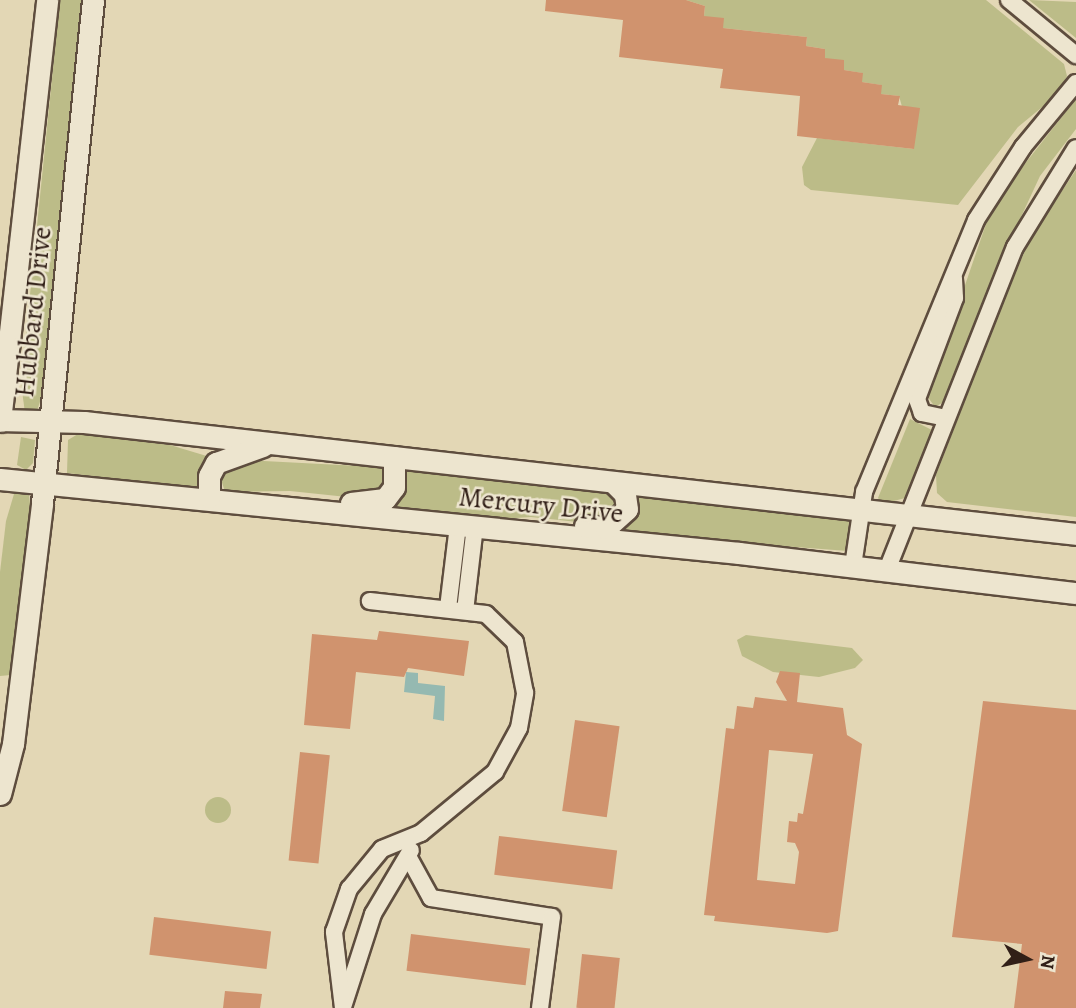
<!DOCTYPE html>
<style>
body{margin:0}
#map{position:relative;width:1076px;height:1008px;overflow:hidden;background:#e3d7b5;font-family:Alegreya,serif}
div>[style]{position:absolute}
.green>*{inset:0;background:#bcbc88}
.round{border-radius:50%}
.water>*{inset:0;background:#95b9b1}
.building>*{inset:0;background:#d0936e;transform-origin:0 0}
.roads{filter:drop-shadow(2px 0 #5e4d3e) drop-shadow(-2px 0 #5e4d3e) drop-shadow(0 2px #5e4d3e) drop-shadow(0 -2px #5e4d3e)}
.minor>*{height:16px;margin:-8px;padding:0 8px;transform-origin:8px;border-radius:8px;background:#ede5cf}
.tertiary>*{height:21px;margin:-10.5px;padding:0 10.5px;transform-origin:10.5px;border-radius:10.5px;background:#ede5cf}
span{translate:-50% -50%;white-space:nowrap;text-align:center;line-height:1.15;-webkit-text-stroke:5px #ede5cf;paint-order:stroke}
.street-label{font-size:28px;color:#311f17}
.north{position:absolute;left:992px;top:924px;width:70px;height:70px;-webkit-text-stroke:5px #ede5cf;paint-order:stroke;rotate:98deg;font-size:19px;font-weight:700;line-height:28px;text-align:center;color:#311f17}
.north::after{content:'';display:block;margin:auto;width:24px;height:32px;background:#311f17;clip-path:polygon(50% 0,100% 100%,50% 72%,0 100%)}
</style>
<div id="map">
<div class="green">
<i style="clip-path:polygon(60px 0,85px 0,45px 386px,37px 411px,25px 413px,21px 383px)"></i>
<i style="clip-path:polygon(686px 0,986px 0,1064px 64px,1067px 76px,1058px 94px,1018px 127px,958px 205px,811px 190px,804px 185px,802px 167px,817px 138px,914px 149px,899px 96px,881px 94px,881px 85px,862px 82px,862px 73px,844px 70px,825px 58px,825px 49px,806px 46px,807px 37px,723px 28px,704px 16px,705px 6px)"></i>
<i style="clip-path:polygon(1029px 0,1076px 2px,1076px 38px)"></i>
<i style="clip-path:polygon(1076px 99px,1076px 129px,1040px 176px,994px 275px,947px 400px,935px 407px,927px 396px,986px 224px,1012px 180px)"></i>
<i style="clip-path:polygon(1076px 170px,1076px 517px,947px 502px,937px 493px,936px 475px,1005px 297px,1031px 237px)"></i>
<i style="clip-path:polygon(910px 419px,934px 431px,909px 497px,882px 504px,878px 498px)"></i>
<i style="clip-path:polygon(78px 434px,170px 445px,210px 457px,203px 489px,67px 473px,68px 440px)"></i>
<i style="clip-path:polygon(21px 437px,35px 440px,33px 463px,26px 470px,17px 465px)"></i>
<i style="clip-path:polygon(243px 460px,379px 467px,386px 470px,390px 485px,366px 499px,290px 491px,225px 492px,220px 476px)"></i>
<i style="clip-path:polygon(408px 470px,611px 492px,621px 503px,596px 524px,531px 517px,485px 520px,389px 508px)"></i>
<i style="clip-path:polygon(20px 491px,29px 495px,32px 521px,11px 675px,0 676px,0 572px,6px 521px,14px 494px)"></i>
<i style="clip-path:polygon(640px 495px,849px 518px,848px 551px,623px 534px)"></i>
<i style="clip-path:polygon(746px 635px,852px 648px,863px 660px,855px 668px,819px 677px,773px 672px,742px 656px,737px 640px)"></i>
<i class="round" style="left:205px;top:797px;width:26px;height:26px"></i>
</div>
<div class="water">
<i style="clip-path:polygon(406px 672px,418px 673px,418px 683px,445px 686px,444px 721px,433px 719px,435px 696px,404px 692px)"></i>
</div>
<div class="building">
<i style="clip-path:polygon(546px 0,686px 0,705px 6px,704px 16px,724px 18px,723px 28px,807px 37px,806px 46px,825px 49px,825px 58px,844px 60px,844px 70px,863px 73px,862px 82px,882px 85px,881px 94px,900px 96px,898px 105px,920px 108px,914px 149px,797px 136px,800px 96px,720px 88px,723px 69px,619px 57px,623px 20px,545px 11px)"></i>
<i style="clip-path:polygon(379px 631px,469px 641px,464px 676px,408px 668px,404px 677px,356px 672px,350px 729px,304px 725px,312px 634px,377px 640px)"></i>
<i style="clip-path:polygon(evenodd,780px 671px,800px 673px,797px 702px,843px 708px,847px 735px,862px 744px,838px 931px,827px 933px,714px 921px,715px 916px,704px 915px,726px 728px,734px 729px,737px 706px,753px 708px,755px 697px,787px 701px,776px 682px,780px 671px,769px 750px,813px 754px,803px 814px,798px 813px,797px 822px,789px 821px,787px 842px,795px 843px,799px 852px,795px 884px,757px 880px,769px 750px)"></i>
<i style="clip-path:polygon(983px 701px,1076px 710px,1076px 1008px,1014px 1008px,1022px 944px,952px 937px)"></i>
<i style="left:575px;top:720px;width:45px;height:92px;rotate:8deg"></i>
<i style="left:300px;top:752px;width:30px;height:109px;rotate:6deg"></i>
<i style="left:499px;top:836px;width:119px;height:39px;rotate:7deg"></i>
<i style="left:154px;top:917px;width:118px;height:38px;rotate:7deg"></i>
<i style="left:411px;top:934px;width:120px;height:37px;rotate:7deg"></i>
<i style="left:582px;top:954px;width:38px;height:54px;rotate:6deg"></i>
<i style="clip-path:polygon(225px 991px,262px 994px,260px 1008px,223px 1008px)"></i>
</div>
<div class="roads">
<div class="minor">
<i style="left:1009px;top:0;width:87px;rotate:39.4deg"></i>
<i style="left:946px;top:418px;width:25px;rotate:-168deg"></i>
<i style="left:922px;top:413px;width:15px;rotate:-110deg"></i>
<i style="left:917px;top:399px;width:108px;rotate:-69.4deg"></i>
<i style="left:955px;top:298px;width:20px;rotate:-93deg"></i>
<i style="left:853px;top:566px;width:75px;rotate:-81.5deg"></i>
<i style="left:864px;top:492px;width:294px;rotate:-67.6deg"></i>
<i style="left:976px;top:220px;width:87px;rotate:-57.2deg"></i>
<i style="left:1023px;top:147px;width:83px;rotate:-50.4deg"></i>
<i style="left:887px;top:570px;width:347px;rotate:-68.4deg"></i>
<i style="left:1015px;top:247px;width:116px;rotate:-58.4deg"></i>
<i style="left:448px;top:608px;width:84px;rotate:-83.1deg"></i>
<i style="left:465px;top:611px;width:86px;rotate:-83.3deg"></i>
<i style="left:408px;top:856px;width:48px;rotate:61.3deg"></i>
<i style="left:431px;top:898px;width:122px;rotate:8.9deg"></i>
<i style="left:552px;top:917px;width:92px;rotate:97.5deg"></i>
<i style="left:343px;top:1007px;width:98px;rotate:-72.1deg"></i>
<i style="left:373px;top:914px;width:74px;rotate:-59.3deg"></i>
<i style="left:343px;top:1008px;width:77px;rotate:-96.8deg"></i>
<i style="left:334px;top:932px;width:46px;rotate:-70.8deg"></i>
<i style="left:349px;top:889px;width:52px;rotate:-50.5deg"></i>
<i style="left:382px;top:849px;width:42px;rotate:-22.3deg"></i>
<i style="left:421px;top:833px;width:96px;rotate:-39.5deg"></i>
<i style="left:495px;top:772px;width:50px;rotate:-61.4deg"></i>
<i style="left:519px;top:728px;width:36px;rotate:-80deg"></i>
<i style="left:525px;top:693px;width:52px;rotate:-101.1deg"></i>
<i style="left:515px;top:642px;width:40px;rotate:-136deg"></i>
<i style="left:486px;top:614px;width:117px;rotate:-173.6deg"></i>
</div>
<div class="tertiary">
<i style="left:0;top:420px;width:84px;rotate:1.4deg"></i>
<i style="left:84px;top:422px;width:998px;rotate:6.44deg"></i>
<i style="left:0;top:421px;width:424px;rotate:-83.6deg"></i>
<i style="left:0;top:479px;width:743px;rotate:5.72deg"></i>
<i style="left:739px;top:553px;width:339px;rotate:6.8deg"></i>
<i style="left:209px;top:497px;width:21px;rotate:-90deg"></i>
<i style="left:209px;top:476px;width:15px;rotate:-62deg"></i>
<i style="left:216px;top:463px;width:50px;rotate:-19.9deg"></i>
<i style="left:351px;top:503px;width:34px;rotate:-7deg"></i>
<i style="left:385px;top:499px;width:15px;rotate:-53deg"></i>
<i style="left:394px;top:487px;width:30px;rotate:-90deg"></i>
<i style="left:585px;top:526px;width:21px;rotate:5deg"></i>
<i style="left:606px;top:528px;width:28px;rotate:-42deg"></i>
<i style="left:627px;top:509px;width:15px;rotate:-98deg"></i>
<i style="left:625px;top:494px;width:17px;rotate:-135deg"></i>
<i style="left:0;top:794px;width:52px;rotate:-75.4deg"></i>
<i style="left:13px;top:744px;width:243px;rotate:-83.1deg"></i>
<i style="left:42px;top:503px;width:506px;rotate:-84.21deg"></i>
</div>
</div>
<div class="street-label">
<span style="left:33px;top:312px;rotate:-84deg">Hubbard Drive</span>
<span style="left:541px;top:505px;rotate:6deg">Mercury Drive</span>
</div>
<div class="north">N</div>
</div>
